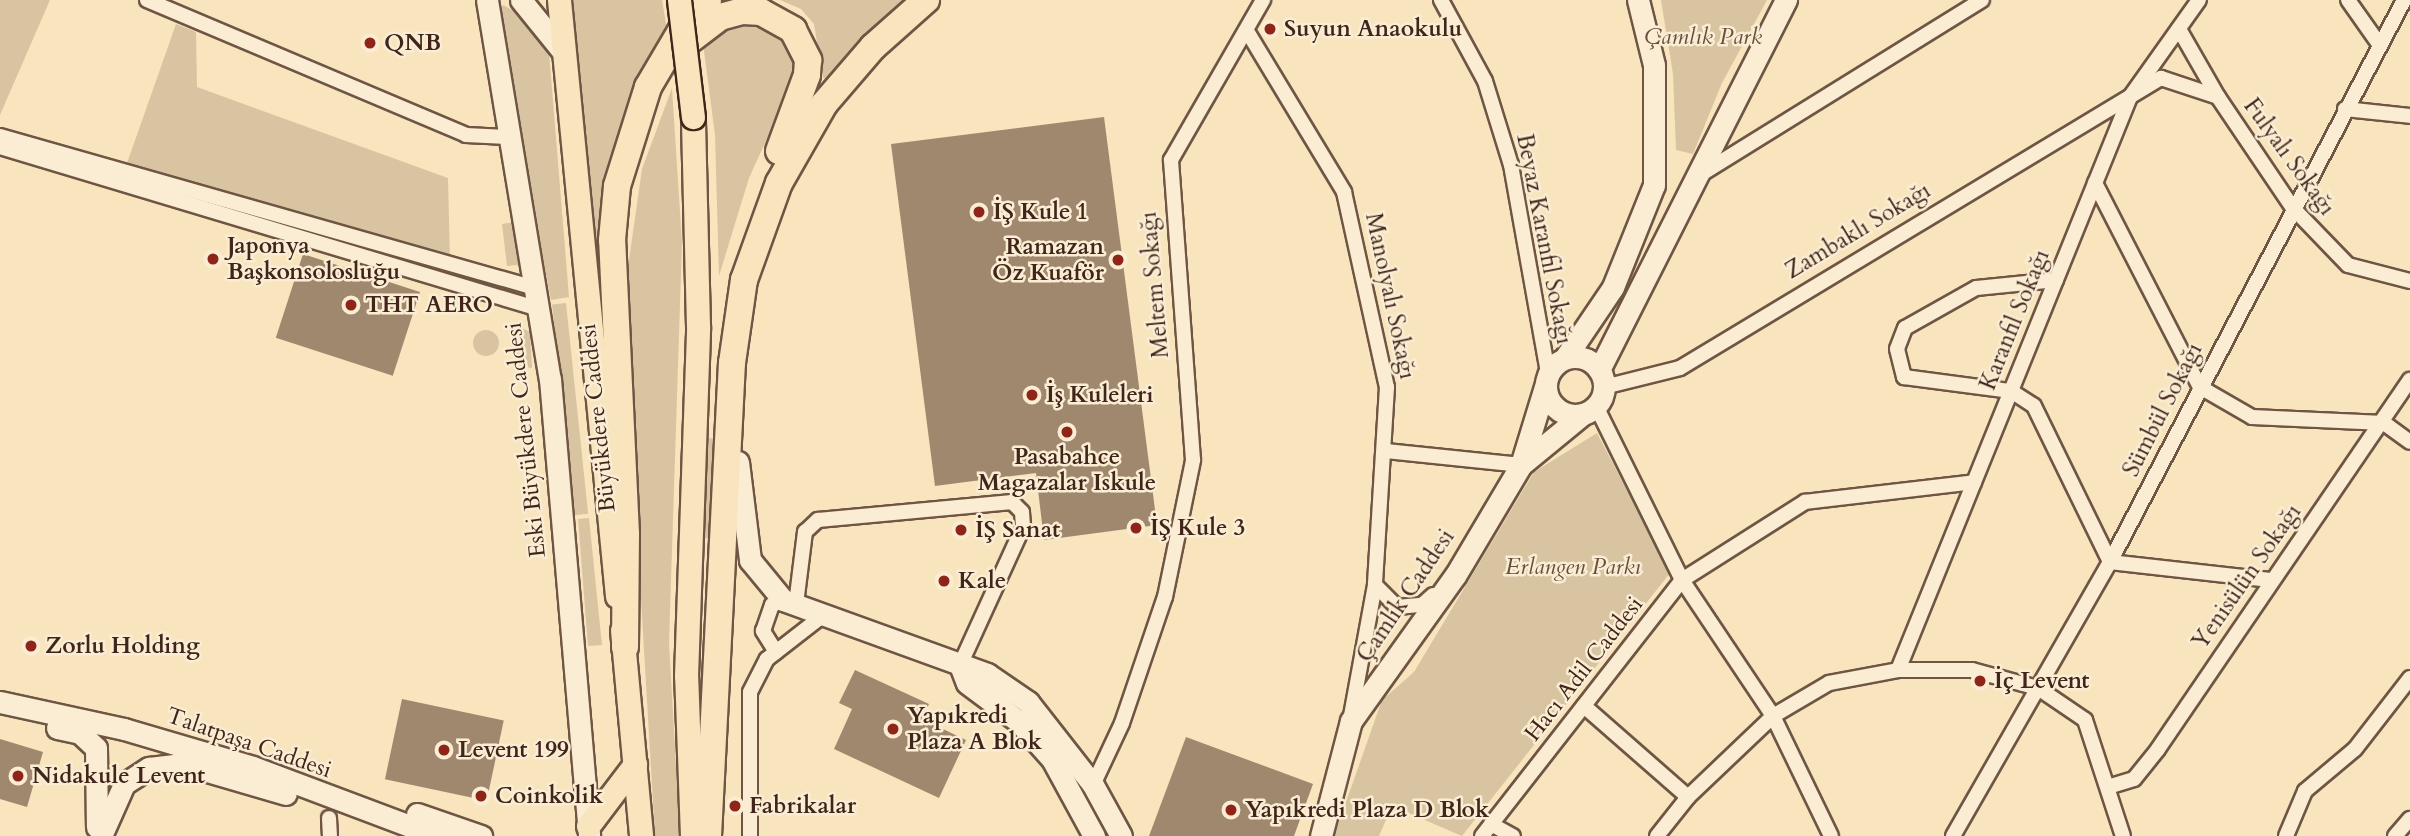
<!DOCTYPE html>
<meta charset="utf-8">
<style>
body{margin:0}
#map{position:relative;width:2410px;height:836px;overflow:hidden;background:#f8e4bd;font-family:Cardo,serif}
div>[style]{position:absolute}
.green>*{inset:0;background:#d9c4a1;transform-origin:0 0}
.round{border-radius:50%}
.building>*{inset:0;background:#a0886f;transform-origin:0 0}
.roads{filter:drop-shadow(2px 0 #6f5544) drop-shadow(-2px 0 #6f5544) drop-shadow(0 2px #6f5544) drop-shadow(0 -2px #6f5544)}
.street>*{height:14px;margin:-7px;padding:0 7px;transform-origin:7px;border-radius:7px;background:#faedd4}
.secondary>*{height:21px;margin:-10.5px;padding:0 10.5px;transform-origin:10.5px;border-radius:10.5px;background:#faedd4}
.secondary>.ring{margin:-10.5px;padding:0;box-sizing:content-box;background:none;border:21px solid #faedd4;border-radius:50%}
.primary>*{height:23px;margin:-11.5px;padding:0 11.5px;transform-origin:11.5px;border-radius:11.5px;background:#f8e4bd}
.highway>*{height:26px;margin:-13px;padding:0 13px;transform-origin:13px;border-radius:13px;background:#f8e4bd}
.bridges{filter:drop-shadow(2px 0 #41251b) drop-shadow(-2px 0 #41251b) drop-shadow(0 2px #41251b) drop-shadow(0 -2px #41251b)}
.primary-bridge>*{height:23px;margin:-11.5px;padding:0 11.5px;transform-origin:11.5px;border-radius:11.5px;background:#f8e4bd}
.dots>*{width:19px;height:19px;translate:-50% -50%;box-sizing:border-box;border:4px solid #faedd4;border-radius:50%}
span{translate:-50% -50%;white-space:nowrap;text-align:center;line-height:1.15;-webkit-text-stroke:5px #faedd4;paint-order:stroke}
.poi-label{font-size:23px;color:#41251b;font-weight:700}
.left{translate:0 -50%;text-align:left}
.right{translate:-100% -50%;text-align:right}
.park-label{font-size:23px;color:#674d3c;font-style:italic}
.street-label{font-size:23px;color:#41251b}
</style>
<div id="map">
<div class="green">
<i style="clip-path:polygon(0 0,50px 0,0 115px)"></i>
<i style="clip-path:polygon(570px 0,662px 0,667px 30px,642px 72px,612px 152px,604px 197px,602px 272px,593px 274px)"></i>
<i style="clip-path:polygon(780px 0,910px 0,829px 80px,823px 78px,814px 24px,801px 9px)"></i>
<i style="clip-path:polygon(1661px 0,1767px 0,1722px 83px,1693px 154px,1676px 150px,1673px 74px)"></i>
<i style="clip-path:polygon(503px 5px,527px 18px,548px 40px,569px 297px,551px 300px,497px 19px)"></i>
<i style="clip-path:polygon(753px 20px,787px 37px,799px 68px,749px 178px,719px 276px,715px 135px,702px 36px)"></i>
<i style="clip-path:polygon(176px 24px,196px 32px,197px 87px,448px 178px,450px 260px,126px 166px)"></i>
<i style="clip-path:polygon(672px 88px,682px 243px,669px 643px,680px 836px,655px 836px,631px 430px,628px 267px,642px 169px)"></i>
<i style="clip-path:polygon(516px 222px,525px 264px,507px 266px,502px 224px)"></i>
<i style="left:566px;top:303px;width:212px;height:14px;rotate:84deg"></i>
<i style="clip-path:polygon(520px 327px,530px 332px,532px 368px,515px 365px)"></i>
<i class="round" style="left:473px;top:330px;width:26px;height:26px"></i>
<i style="clip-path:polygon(1597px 433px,1670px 573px,1462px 836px,1392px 806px,1379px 836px,1334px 836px,1382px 700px,1414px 672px,1534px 472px)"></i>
<i style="clip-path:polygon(708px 438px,721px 439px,714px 539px,703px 538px)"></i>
<i style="clip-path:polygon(589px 518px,602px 645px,588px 646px,578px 519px)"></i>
</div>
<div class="building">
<i style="clip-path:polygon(1104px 117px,1157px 525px,1044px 540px,1036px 473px,935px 486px,891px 144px)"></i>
<i style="left:303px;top:254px;width:123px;height:88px;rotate:18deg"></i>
<i style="clip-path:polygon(855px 670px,929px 704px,922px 719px,966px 740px,939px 798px,834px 749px,852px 709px,839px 703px)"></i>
<i style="left:402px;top:699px;width:104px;height:82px;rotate:12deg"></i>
<i style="clip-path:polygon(1186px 737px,1313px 784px,1294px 836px,1149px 836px)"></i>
<i style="clip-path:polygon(0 739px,43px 752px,27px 807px,0 799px)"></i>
</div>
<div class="roads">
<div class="street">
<i style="left:147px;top:0;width:346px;rotate:22.9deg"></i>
<i style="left:466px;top:135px;width:41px;rotate:2.8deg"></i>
<i style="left:1441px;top:0;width:92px;rotate:61.5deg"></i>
<i style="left:1485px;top:81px;width:88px;rotate:72.8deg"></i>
<i style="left:1511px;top:165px;width:211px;rotate:79.9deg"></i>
<i style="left:2348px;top:0;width:54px;rotate:54.8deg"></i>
<i style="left:2179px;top:29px;width:78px;rotate:60.2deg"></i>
<i style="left:1247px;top:31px;width:188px;rotate:58.9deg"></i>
<i style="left:1344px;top:192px;width:200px;rotate:77.6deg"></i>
<i style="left:1387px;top:387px;width:198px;rotate:93.5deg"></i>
<i style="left:1375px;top:585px;width:133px;rotate:100.4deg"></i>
<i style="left:2345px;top:109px;width:65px;rotate:6.1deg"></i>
<i style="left:0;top:136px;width:556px;rotate:15.86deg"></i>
<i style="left:0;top:147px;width:563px;rotate:16.73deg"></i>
<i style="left:1698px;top:176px;width:334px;rotate:-31.8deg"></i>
<i style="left:2095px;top:183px;width:229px;rotate:62.8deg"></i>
<i style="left:2200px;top:387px;width:60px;rotate:30deg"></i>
<i style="left:2252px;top:417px;width:132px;rotate:2.6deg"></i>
<i style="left:2384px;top:423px;width:32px;rotate:36deg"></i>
<i style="left:2056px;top:280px;width:80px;rotate:174.3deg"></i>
<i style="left:1976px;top:288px;width:81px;rotate:150.6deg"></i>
<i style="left:1905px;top:328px;width:22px;rotate:111deg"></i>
<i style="left:1897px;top:349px;width:29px;rotate:76deg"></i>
<i style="left:1904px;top:377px;width:108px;rotate:7.5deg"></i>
<i style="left:2011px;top:391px;width:27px;rotate:33deg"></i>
<i style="left:2034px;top:406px;width:174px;rotate:64deg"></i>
<i style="left:2110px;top:562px;width:161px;rotate:6.4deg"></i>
<i style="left:1604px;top:387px;width:78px;rotate:-14deg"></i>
<i style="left:1680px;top:368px;width:562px;rotate:-31.09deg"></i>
<i style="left:2161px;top:78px;width:60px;rotate:18.4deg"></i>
<i style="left:2218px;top:97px;width:134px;rotate:56deg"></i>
<i style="left:2293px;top:208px;width:79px;rotate:46deg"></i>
<i style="left:2348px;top:265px;width:64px;rotate:14.5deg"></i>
<i style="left:1596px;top:406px;width:194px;rotate:63.7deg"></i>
<i style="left:1682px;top:580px;width:164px;rotate:56.2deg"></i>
<i style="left:1773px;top:716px;width:133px;rotate:64.2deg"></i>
<i style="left:1386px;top:451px;width:136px;rotate:5.9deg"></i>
<i style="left:1375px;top:585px;width:31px;rotate:45deg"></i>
<i style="left:1397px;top:607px;width:25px;rotate:-5deg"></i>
<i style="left:1422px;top:605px;width:15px;rotate:-42deg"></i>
<i style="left:796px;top:604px;width:73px;rotate:-82.9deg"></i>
<i style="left:805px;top:532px;width:18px;rotate:-43deg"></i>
<i style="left:818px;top:520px;width:195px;rotate:-5.3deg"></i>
<i style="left:1012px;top:502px;width:14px;rotate:45deg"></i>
<i style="left:1022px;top:512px;width:15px;rotate:86deg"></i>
<i style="left:1023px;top:527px;width:152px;rotate:114.5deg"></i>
<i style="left:776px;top:652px;width:25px;rotate:-122deg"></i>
<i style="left:763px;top:631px;width:28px;rotate:-71deg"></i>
<i style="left:772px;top:605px;width:12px;rotate:-24deg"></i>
<i style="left:1898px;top:670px;width:618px;rotate:-67.96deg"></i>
<i style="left:2130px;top:97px;width:119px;rotate:-54.6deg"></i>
<i style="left:1584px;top:706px;width:138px;rotate:41.2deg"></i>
<i style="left:1093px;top:785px;width:68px;rotate:-64.9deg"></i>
<i style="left:1122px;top:723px;width:133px;rotate:-71.2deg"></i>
<i style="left:1165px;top:597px;width:140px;rotate:-78.4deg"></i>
<i style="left:1193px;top:460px;width:301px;rotate:-94.2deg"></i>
<i style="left:1171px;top:160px;width:185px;rotate:-60.1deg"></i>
<i style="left:2111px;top:786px;width:24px;rotate:-17deg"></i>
<i style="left:2134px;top:779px;width:38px;rotate:-51deg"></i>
<i style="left:2158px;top:749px;width:447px;rotate:-55.7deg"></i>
<i style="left:329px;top:818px;width:18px;rotate:87deg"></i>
<i style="left:1491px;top:824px;width:25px;rotate:29deg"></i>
<i style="left:750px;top:836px;width:144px;rotate:-90deg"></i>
<i style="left:750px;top:692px;width:37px;rotate:-63deg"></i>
<i style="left:767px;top:659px;width:68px;rotate:-37.9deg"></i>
<i style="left:1482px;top:836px;width:325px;rotate:-52deg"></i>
<i style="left:1682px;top:580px;width:146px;rotate:-32.4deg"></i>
<i style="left:1805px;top:502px;width:170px;rotate:-6.7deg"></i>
<i style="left:1657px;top:836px;width:50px;rotate:-51.5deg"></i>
<i style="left:1688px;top:797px;width:117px;rotate:-43.6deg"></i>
<i style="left:1773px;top:716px;width:65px;rotate:-30.5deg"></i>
<i style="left:1829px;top:683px;width:70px;rotate:-10.7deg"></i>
<i style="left:1898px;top:670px;width:74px"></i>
<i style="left:1972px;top:670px;width:68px;rotate:15.3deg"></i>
<i style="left:2038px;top:688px;width:57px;rotate:34.2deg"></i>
<i style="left:2085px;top:720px;width:122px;rotate:71.9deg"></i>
<i style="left:1953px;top:836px;width:316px;rotate:-60.2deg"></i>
<i style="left:2110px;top:562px;width:634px;rotate:-62.38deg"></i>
<i style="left:2286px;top:836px;width:49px;rotate:-67.1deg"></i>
<i style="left:2305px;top:791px;width:65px;rotate:-40deg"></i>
<i style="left:2355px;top:749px;width:90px;rotate:-52.2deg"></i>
<i style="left:2395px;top:836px;width:23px;rotate:-49deg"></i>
</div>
<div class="secondary">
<i style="left:487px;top:0;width:384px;rotate:80.6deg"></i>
<i style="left:550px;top:379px;width:459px;rotate:85.1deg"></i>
<i style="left:521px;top:0;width:68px;rotate:50.9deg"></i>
<i class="ring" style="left:1546px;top:357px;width:37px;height:37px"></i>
<i style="left:1565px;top:358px;width:86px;rotate:-55.9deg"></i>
<i style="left:1613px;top:287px;width:110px;rotate:-68.1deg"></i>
<i style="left:1654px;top:185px;width:120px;rotate:-90deg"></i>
<i style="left:1654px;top:65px;width:67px;rotate:-103.8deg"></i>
<i style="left:1599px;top:370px;width:415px;rotate:-63.2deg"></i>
<i style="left:738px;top:462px;width:99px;rotate:83deg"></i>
<i style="left:750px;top:560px;width:52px;rotate:50.5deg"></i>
<i style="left:783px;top:600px;width:217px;rotate:19.9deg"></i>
<i style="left:987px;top:674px;width:50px;rotate:34.3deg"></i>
<i style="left:1028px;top:702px;width:105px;rotate:51.9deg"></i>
<i style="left:1093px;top:785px;width:58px;rotate:61.2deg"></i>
<i style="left:1521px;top:465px;width:86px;rotate:-73deg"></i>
<i style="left:960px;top:665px;width:19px;rotate:69deg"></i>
<i style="left:967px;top:683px;width:64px;rotate:36.7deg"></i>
<i style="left:1018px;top:721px;width:51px;rotate:48.2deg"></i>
<i style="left:1052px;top:759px;width:88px;rotate:61.4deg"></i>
<i style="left:0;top:702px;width:127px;rotate:12.3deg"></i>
<i style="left:124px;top:729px;width:134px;rotate:16.4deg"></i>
<i style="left:253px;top:767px;width:197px;rotate:20.6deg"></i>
<i style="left:57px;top:728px;width:24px;rotate:12deg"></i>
<i style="left:80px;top:733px;width:22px;rotate:43deg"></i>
<i style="left:96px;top:748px;width:79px;rotate:89.3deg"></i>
<i style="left:417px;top:814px;width:68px;rotate:19deg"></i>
<i style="left:101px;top:836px;width:57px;rotate:-66.1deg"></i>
<i style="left:124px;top:784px;width:30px;rotate:-33deg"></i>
<i style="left:149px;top:768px;width:34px;rotate:-7deg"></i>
<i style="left:183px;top:764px;width:107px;rotate:16.2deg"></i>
<i style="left:1321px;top:836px;width:119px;rotate:-75.4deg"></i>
<i style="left:1351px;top:721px;width:178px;rotate:-54.4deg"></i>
<i style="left:1455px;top:576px;width:129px;rotate:-59.3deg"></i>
<i style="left:1521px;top:465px;width:80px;rotate:-39.4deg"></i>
</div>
<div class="primary">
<i style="left:559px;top:0;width:599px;rotate:84.44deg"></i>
<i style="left:622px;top:630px;width:207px;rotate:84.7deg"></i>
<i style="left:588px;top:826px;width:78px;rotate:-52.8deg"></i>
<i style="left:692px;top:836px;width:160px;rotate:-92.1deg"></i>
<i style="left:686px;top:676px;width:350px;rotate:-88deg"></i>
<i style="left:698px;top:326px;width:209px;rotate:-91.4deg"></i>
</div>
<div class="highway">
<i style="left:686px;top:43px;width:43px;rotate:-37.4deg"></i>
<i style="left:720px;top:17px;width:24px;rotate:-15deg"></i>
<i style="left:743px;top:11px;width:18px;rotate:3deg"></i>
<i style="left:761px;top:12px;width:37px;rotate:29deg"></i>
<i style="left:793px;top:30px;width:34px;rotate:63deg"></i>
<i style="left:808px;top:60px;width:15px;rotate:94deg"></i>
<i style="left:807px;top:75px;width:81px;rotate:110.2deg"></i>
<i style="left:625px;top:647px;width:113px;rotate:-89.5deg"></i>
<i style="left:626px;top:534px;width:294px;rotate:-92.7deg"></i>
<i style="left:612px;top:240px;width:54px;rotate:-84.7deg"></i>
<i style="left:617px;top:186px;width:104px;rotate:-72.6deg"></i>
<i style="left:648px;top:87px;width:65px;rotate:-59.5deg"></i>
<i style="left:681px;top:31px;width:41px;rotate:-48.9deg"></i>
<i style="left:708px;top:836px;width:474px;rotate:-87.1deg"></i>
<i style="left:732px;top:363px;width:84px;rotate:-81.8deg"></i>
<i style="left:744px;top:280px;width:103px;rotate:-70.2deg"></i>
<i style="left:779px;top:183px;width:91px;rotate:-60.3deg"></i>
<i style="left:824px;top:104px;width:75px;rotate:-49.3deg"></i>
<i style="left:873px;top:47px;width:71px;rotate:-41.6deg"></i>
</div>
</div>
<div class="bridges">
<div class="primary-bridge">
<i style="left:679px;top:0;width:118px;rotate:83.2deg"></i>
</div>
</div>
<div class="dots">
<i style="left:1270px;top:29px;background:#8f2418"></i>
<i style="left:370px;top:43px;background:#8f2418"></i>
<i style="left:979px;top:212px;background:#8f2418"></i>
<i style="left:213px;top:259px;background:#8f2418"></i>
<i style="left:1118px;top:260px;background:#8f2418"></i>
<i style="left:351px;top:305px;background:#8f2418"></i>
<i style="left:1032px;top:395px;background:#8f2418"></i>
<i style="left:1067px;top:432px;background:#8f2418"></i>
<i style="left:1136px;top:528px;background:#8f2418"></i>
<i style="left:961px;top:530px;background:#8f2418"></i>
<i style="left:944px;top:581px;background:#8f2418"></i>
<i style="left:31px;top:646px;background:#8f2418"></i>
<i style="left:1980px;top:681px;background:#8f2418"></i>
<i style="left:893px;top:729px;background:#8f2418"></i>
<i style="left:444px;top:750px;background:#8f2418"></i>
<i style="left:18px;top:776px;background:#8f2418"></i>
<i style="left:481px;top:796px;background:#8f2418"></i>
<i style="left:735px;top:806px;background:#8f2418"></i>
<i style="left:1231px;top:810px;background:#8f2418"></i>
</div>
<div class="poi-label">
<span class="left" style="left:1284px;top:29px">Suyun Anaokulu</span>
<span class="left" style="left:384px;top:43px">QNB</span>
<span class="left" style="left:993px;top:212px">İŞ Kule 1</span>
<span class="left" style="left:227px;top:259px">Japonya<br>Başkonsolosluğu</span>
<span class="right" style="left:1104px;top:260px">Ramazan<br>Öz Kuaför</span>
<span class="left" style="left:365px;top:305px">THT AERO</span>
<span class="left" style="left:1046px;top:395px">İş Kuleleri</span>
<span style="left:1067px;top:470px">Pasabahce<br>Magazalar Iskule</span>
<span class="left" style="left:1150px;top:528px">İŞ Kule 3</span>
<span class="left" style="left:975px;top:530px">İŞ Sanat</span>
<span class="left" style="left:958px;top:581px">Kale</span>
<span class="left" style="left:45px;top:646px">Zorlu Holding</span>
<span class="left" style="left:1994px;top:681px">İç Levent</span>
<span class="left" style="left:907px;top:729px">Yapıkredi<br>Plaza A Blok</span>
<span class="left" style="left:458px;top:750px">Levent 199</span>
<span class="left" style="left:32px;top:776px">Nidakule Levent</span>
<span class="left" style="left:495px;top:796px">Coinkolik</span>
<span class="left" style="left:749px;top:806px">Fabrikalar</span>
<span class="left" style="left:1245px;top:810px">Yapıkredi Plaza D Blok</span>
</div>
<div class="park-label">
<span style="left:1703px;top:37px">Çamlık Park</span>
<span style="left:1573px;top:567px">Erlangen Parkı</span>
</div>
<div class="street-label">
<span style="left:2289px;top:157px;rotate:54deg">Fulyalı Sokağı</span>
<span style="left:1858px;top:231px;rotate:-31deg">Zambaklı Sokağı</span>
<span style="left:1544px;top:239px;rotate:79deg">Beyaz Karanfil Sokağı</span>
<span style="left:1155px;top:285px;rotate:-95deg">Meltem Sokağı</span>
<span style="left:1390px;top:296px;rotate:78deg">Manolyalı Sokağı</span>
<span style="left:2015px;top:320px;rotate:-68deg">Karanfil Sokağı</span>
<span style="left:2163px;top:410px;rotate:-63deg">Sümbül Sokağı</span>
<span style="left:598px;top:418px;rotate:-96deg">Büyükdere Caddesi</span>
<span style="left:526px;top:440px;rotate:-96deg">Eski Büyükdere Caddesi</span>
<span style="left:2247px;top:577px;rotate:-55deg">Yenisülün Sokağı</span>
<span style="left:1406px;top:596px;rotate:-56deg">Çamlık Caddesi</span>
<span style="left:1584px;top:669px;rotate:-52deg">Hacı Adil Caddesi</span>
<span style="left:249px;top:743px;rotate:19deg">Talatpaşa Caddesi</span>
</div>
</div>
